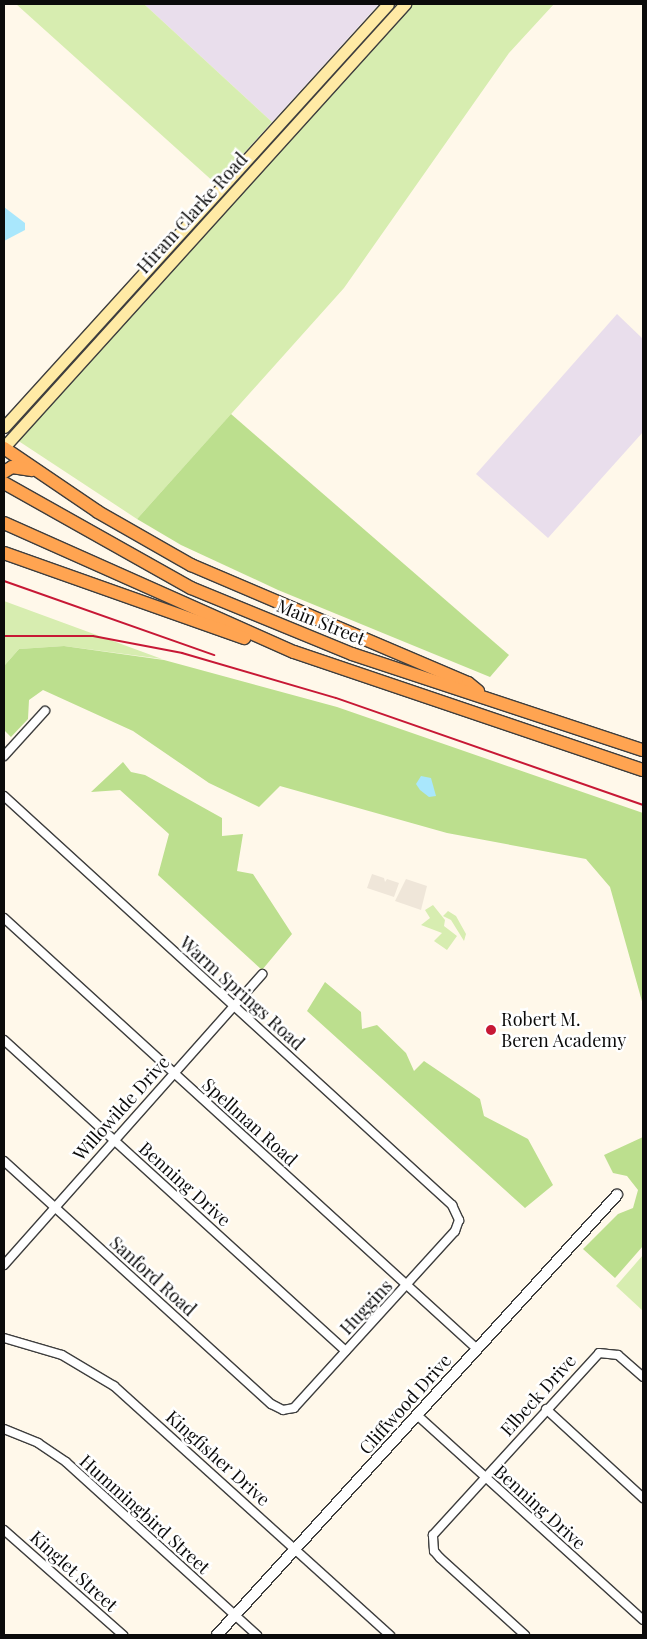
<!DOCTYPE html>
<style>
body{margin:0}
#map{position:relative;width:647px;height:1639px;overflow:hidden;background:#fff8ea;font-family:"Playfair Display",serif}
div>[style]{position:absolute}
.industrial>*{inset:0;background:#e9deec}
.green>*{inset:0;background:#d7edb0}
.forest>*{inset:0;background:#bcdf8e}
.plaza>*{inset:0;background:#efe6d9}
.water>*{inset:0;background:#a9e7fc}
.roads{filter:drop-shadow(1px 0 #3e3e3e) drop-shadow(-1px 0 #3e3e3e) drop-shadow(0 1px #3e3e3e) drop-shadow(0 -1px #3e3e3e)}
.minor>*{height:8px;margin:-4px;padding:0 4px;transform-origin:4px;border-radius:4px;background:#fff}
.tertiary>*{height:10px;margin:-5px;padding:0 5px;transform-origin:5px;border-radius:5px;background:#fff}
.secondary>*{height:11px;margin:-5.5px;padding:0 5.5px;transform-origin:5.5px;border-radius:5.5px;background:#ffeaa5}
.trunk>*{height:12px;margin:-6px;padding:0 6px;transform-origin:6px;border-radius:6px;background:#ffa451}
.rail>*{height:2px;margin:-1px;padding:0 1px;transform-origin:1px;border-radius:1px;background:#c71835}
.dots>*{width:14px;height:14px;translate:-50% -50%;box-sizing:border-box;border:2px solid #fff;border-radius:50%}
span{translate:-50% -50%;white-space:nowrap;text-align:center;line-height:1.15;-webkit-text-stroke:5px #fff;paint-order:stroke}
.street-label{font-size:18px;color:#0b0b0b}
.poi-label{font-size:18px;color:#0b0b0b}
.left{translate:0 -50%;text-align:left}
.frame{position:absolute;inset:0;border:5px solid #0b0b0b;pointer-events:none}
</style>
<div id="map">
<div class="industrial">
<i style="clip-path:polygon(144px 4px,379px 4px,272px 122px)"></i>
<i style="clip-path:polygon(617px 314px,643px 339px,643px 432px,548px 538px,476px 474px)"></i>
</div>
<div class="green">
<i style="clip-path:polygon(16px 4px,144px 4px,272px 122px,216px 184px)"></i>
<i style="clip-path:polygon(412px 4px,554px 4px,509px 53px,344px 288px,137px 519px,17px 440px)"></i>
<i style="clip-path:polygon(4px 601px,162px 659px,64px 646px,19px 649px,4px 666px)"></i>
<i style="clip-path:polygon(433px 905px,445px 920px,444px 926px,457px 936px,447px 950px,434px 941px,442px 933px,421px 925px,430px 918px,425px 910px)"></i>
<i style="clip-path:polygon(448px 911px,456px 916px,466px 934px,464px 941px,451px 920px,443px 916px)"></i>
<i style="clip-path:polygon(643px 1255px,643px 1311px,616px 1286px)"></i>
</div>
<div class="forest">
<i style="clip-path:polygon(231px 414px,509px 655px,490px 677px,278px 590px,181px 545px,137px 519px)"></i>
<i style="clip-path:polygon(64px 646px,164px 660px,337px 707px,643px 813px,643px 1005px,610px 887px,586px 859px,447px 833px,280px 786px,259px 807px,209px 783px,133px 731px,43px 690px,29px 700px,28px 719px,11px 737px,4px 730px,4px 666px,19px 649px)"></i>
<i style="clip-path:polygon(123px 762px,131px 772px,145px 775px,222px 818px,222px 836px,243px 834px,237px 871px,253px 874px,292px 934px,262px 970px,158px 875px,169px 834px,120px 790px,91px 792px)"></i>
<i style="clip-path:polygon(325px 982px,361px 1012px,362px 1029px,377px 1025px,406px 1053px,414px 1071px,424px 1061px,480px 1099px,484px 1116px,528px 1139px,553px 1185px,525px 1208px,307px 1011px)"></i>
<i style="clip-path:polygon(643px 1137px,643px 1246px,615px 1278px,583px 1249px,618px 1214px,633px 1208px,638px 1190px,627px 1176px,613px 1173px,604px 1155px)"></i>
</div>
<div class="plaza">
<i style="clip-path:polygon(372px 874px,384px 878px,385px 882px,387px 879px,399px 883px,394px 897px,367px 888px)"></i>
<i style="clip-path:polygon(406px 879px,427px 886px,421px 910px,395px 901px)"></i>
</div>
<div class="water">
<i style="clip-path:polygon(4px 207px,25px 223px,25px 230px,4px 241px)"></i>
<i style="clip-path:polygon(421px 776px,431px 778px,436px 796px,429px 797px,420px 790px,416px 784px)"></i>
</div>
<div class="roads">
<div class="minor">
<i style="left:4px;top:756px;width:61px;rotate:-47.7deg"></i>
<i style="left:4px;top:796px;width:607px;rotate:42.39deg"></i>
<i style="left:452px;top:1205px;width:17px;rotate:65deg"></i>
<i style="left:459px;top:1220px;width:12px;rotate:110deg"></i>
<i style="left:455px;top:1231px;width:239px;rotate:132.3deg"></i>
<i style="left:294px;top:1408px;width:11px;rotate:170deg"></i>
<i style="left:283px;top:1410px;width:13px;rotate:-153deg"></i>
<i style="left:271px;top:1404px;width:361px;rotate:-137.7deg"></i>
<i style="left:4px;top:918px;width:640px;rotate:42.34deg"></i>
<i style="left:4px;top:1040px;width:462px;rotate:42.3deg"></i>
<i style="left:4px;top:1265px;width:389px;rotate:-48.4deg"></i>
<i style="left:4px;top:1338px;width:60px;rotate:16.3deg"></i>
<i style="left:62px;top:1355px;width:61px;rotate:30.8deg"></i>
<i style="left:114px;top:1386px;width:372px;rotate:42.1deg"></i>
<i style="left:546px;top:1409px;width:132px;rotate:42.5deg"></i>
<i style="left:417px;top:1415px;width:305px;rotate:42.2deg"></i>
<i style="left:4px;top:1429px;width:37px;rotate:22deg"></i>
<i style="left:38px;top:1443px;width:34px;rotate:34deg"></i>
<i style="left:66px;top:1462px;width:258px;rotate:42.2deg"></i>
<i style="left:4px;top:1530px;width:159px;rotate:41.4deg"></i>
<i style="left:525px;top:1635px;width:115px;rotate:-137.8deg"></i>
<i style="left:440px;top:1558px;width:9px;rotate:-131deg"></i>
<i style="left:434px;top:1551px;width:16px;rotate:-94deg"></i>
<i style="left:433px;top:1535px;width:246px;rotate:-47.6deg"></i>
<i style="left:599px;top:1353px;width:19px;rotate:6deg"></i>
<i style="left:618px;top:1355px;width:33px;rotate:41deg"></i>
</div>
<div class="tertiary">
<i style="left:217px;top:1635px;width:595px;rotate:-47.73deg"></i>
</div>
<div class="secondary">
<i style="left:4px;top:427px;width:571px;rotate:-47.77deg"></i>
<i style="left:4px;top:447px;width:598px;rotate:-47.85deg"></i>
</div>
<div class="trunk">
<i style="left:4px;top:448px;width:114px;rotate:34.2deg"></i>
<i style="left:98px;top:512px;width:107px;rotate:29.7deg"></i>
<i style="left:191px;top:565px;width:301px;rotate:23.1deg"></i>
<i style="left:468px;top:683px;width:13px;rotate:39deg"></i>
<i style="left:4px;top:472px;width:9px;rotate:-32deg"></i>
<i style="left:12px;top:467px;width:20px;rotate:9deg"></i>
<i style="left:4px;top:483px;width:214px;rotate:29.3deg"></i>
<i style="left:191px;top:588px;width:174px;rotate:22.3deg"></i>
<i style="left:352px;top:654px;width:306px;rotate:18.3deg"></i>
<i style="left:4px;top:523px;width:317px;rotate:24deg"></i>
<i style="left:294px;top:652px;width:368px;rotate:18.7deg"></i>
<i style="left:4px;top:553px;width:255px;rotate:19.5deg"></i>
</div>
</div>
<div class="rail">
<i style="left:4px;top:581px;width:223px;rotate:19.4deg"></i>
<i style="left:4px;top:636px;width:89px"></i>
<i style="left:93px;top:636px;width:91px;rotate:10.8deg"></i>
<i style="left:182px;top:653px;width:160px;rotate:16.3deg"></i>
<i style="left:336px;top:698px;width:325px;rotate:19.2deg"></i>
</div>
<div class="dots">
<i style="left:491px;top:1030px;background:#c71835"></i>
</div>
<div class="street-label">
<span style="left:192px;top:213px;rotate:-48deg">Hiram Clarke Road</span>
<span style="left:321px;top:622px;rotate:22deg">Main Street</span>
<span style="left:242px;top:993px;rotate:42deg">Warm Springs Road</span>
<span style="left:121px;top:1108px;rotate:-48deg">Willowilde Drive</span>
<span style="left:250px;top:1122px;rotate:42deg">Spellman Road</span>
<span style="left:185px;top:1184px;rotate:42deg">Benning Drive</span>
<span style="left:153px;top:1276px;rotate:42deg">Sanford Road</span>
<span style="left:366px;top:1307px;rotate:-47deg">Huggins</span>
<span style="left:538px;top:1395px;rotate:-48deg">Elbeck Drive</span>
<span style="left:405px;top:1404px;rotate:-48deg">Cliffwood Drive</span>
<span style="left:218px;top:1458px;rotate:42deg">Kingfisher Drive</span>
<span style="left:540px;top:1507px;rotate:42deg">Benning Drive</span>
<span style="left:145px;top:1514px;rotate:42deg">Hummingbird Street</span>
<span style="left:74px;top:1571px;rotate:42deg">Kinglet Street</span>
</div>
<div class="poi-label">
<span class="left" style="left:501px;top:1030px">Robert M.<br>Beren Academy</span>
</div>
<div class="frame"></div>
</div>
